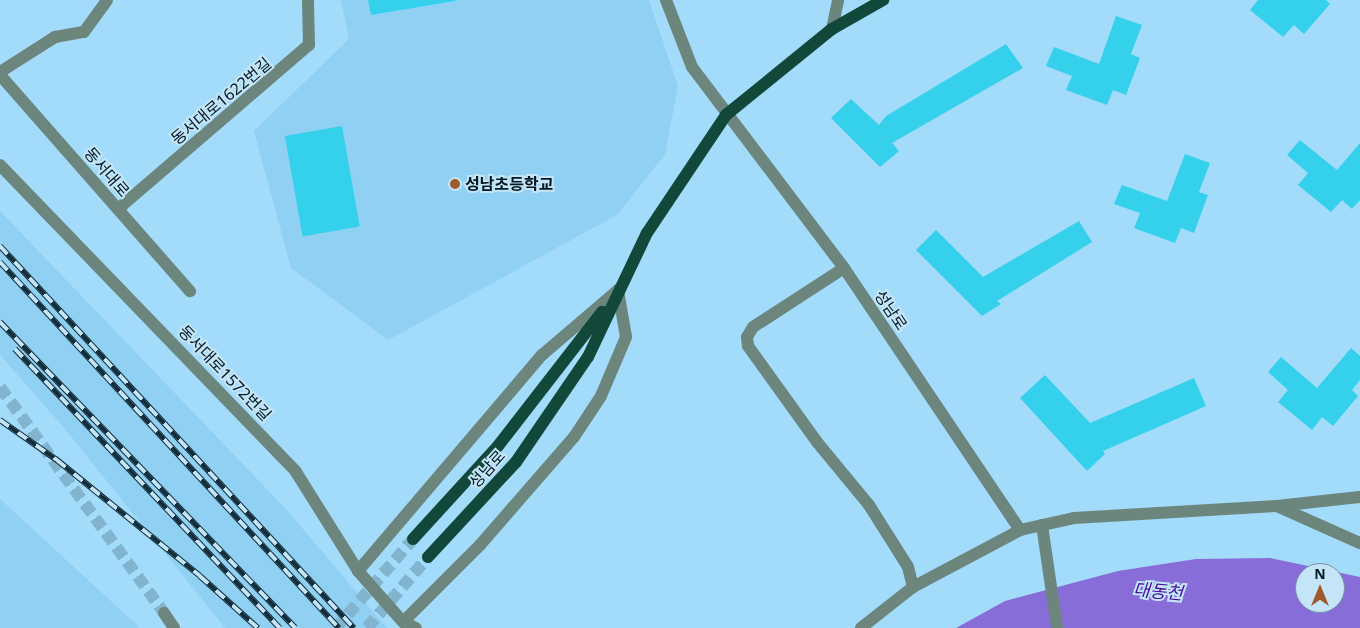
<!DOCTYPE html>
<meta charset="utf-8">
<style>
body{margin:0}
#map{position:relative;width:1360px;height:628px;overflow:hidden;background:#a3dbfa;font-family:"Noto Sans","Noto Sans KR",sans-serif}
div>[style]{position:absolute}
.built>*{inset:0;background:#90d0f3}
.water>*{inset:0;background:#886dd9}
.building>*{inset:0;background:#35d0eb;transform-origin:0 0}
.minor-tunnel>*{height:12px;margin-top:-6px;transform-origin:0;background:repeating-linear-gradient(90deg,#83b4cf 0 12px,transparent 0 18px)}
.major-tunnel>*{height:12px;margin-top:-6px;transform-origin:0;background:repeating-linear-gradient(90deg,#83b4cf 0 12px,transparent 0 18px)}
.minor>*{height:12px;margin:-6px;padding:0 6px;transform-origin:6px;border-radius:6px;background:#6c867d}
.major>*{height:12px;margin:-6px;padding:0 6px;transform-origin:6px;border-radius:6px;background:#11483a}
.rail>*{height:5.5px;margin-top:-2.75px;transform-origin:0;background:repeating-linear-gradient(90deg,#c4e5f7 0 11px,#142d3a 0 22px);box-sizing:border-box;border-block:1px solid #142d3a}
.dots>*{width:14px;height:14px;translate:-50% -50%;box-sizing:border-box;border:2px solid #c4e5f7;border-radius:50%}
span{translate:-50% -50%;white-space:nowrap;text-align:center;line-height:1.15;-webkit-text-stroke:4px #c4e5f7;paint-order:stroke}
.street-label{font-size:16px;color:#031823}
.poi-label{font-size:16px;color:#031823;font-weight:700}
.left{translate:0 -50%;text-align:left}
.water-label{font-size:18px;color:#470e95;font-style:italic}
.north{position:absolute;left:1295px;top:563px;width:50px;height:50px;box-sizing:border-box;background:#c4e5f7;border:1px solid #7793a2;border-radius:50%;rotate:0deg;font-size:14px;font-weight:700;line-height:20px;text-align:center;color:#031823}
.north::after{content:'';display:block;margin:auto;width:18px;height:22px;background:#9e5a2b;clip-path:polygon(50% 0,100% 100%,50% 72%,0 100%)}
</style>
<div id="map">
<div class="built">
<i style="clip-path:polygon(341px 0,649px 0,678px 86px,665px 154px,617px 215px,388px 340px,291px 268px,254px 131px,349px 39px)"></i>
<i style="clip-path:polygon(0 211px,285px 508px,387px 628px,225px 628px,66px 430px,0 355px)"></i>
<i style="clip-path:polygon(0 499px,138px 626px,139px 628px,0 628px)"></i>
</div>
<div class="water">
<i style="clip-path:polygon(evenodd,1270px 558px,1360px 577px,1360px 628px,956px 628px,1005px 601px,1118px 571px,1196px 559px,1270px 558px,1305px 573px,1335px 573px,1335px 603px,1305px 603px,1305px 573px)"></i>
</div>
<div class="building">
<i style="clip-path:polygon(368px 0,455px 0,455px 1px,371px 15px)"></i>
<i style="clip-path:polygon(1258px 0,1326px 0,1330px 4px,1304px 34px,1294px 25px,1283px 37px,1250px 10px)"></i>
<i style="clip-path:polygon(1116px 16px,1142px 25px,1131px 54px,1140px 58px,1126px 95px,1113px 90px,1107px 105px,1066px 90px,1072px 76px,1046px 66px,1054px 47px,1099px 64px)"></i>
<i style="clip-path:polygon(1006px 44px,1023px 68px,892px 143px,899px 151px,880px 167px,831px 118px,851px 99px,879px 125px,886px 116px)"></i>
<i style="left:342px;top:126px;width:102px;height:58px;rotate:80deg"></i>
<i style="clip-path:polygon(1300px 140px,1337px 170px,1360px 143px,1360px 200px,1352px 209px,1342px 200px,1331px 212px,1298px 185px,1308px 173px,1287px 155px)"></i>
<i style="clip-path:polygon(1185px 154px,1210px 163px,1199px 192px,1208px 195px,1194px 233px,1181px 228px,1175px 243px,1134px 228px,1140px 213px,1114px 204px,1122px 185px,1167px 201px)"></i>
<i style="clip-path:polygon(1079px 221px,1092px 242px,997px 301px,1001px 304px,982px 316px,916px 250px,936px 230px,983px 277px)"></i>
<i style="clip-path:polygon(1351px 348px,1360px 356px,1360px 380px,1352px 390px,1358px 396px,1333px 426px,1322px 417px,1312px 430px,1278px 402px,1288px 390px,1268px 372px,1281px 357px,1317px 388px)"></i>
<i style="clip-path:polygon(1045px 375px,1090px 423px,1194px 378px,1206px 406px,1103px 451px,1105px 454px,1087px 471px,1020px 398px)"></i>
</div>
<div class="minor-tunnel">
<i style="left:0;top:387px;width:279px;rotate:54deg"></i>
</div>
<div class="major-tunnel">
<i style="left:336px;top:628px;width:118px;rotate:-49.1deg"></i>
<i style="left:367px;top:628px;width:94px;rotate:-49.3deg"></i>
</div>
<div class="minor">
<i style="left:666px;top:0;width:72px;rotate:68.8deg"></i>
<i style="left:692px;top:67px;width:252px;rotate:52.9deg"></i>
<i style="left:844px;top:268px;width:316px;rotate:56.1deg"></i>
<i style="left:832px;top:29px;width:30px;rotate:-78deg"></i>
<i style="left:0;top:72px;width:65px;rotate:-32.5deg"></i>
<i style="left:55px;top:37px;width:29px;rotate:-10deg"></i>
<i style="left:84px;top:32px;width:39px;rotate:-54deg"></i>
<i style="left:0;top:75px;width:288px;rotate:48.7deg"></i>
<i style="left:0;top:165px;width:426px;rotate:46deg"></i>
<i style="left:296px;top:472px;width:117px;rotate:57.9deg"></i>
<i style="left:358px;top:571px;width:68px;rotate:48.6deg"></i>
<i style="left:403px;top:622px;width:14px;rotate:25deg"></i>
<i style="left:118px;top:209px;width:252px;rotate:-40.7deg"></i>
<i style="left:309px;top:45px;width:45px;rotate:-91.3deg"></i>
<i style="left:844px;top:268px;width:108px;rotate:147deg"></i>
<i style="left:753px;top:327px;width:12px;rotate:121deg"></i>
<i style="left:747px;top:337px;width:9px;rotate:84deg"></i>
<i style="left:748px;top:346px;width:118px;rotate:54.3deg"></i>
<i style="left:817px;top:442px;width:82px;rotate:50.5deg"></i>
<i style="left:869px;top:505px;width:73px;rotate:57.8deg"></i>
<i style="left:908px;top:567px;width:21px;rotate:76deg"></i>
<i style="left:1279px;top:507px;width:89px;rotate:24deg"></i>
<i style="left:1042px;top:525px;width:104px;rotate:81.7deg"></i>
<i style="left:358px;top:571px;width:284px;rotate:-49.6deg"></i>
<i style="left:542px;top:355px;width:100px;rotate:-40.5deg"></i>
<i style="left:164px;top:613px;width:18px;rotate:56deg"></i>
<i style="left:403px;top:622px;width:109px;rotate:-45deg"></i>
<i style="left:480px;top:545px;width:143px;rotate:-49deg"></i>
<i style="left:574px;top:437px;width:49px;rotate:-56.6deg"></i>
<i style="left:601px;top:396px;width:64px;rotate:-67deg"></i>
<i style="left:626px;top:337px;width:48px;rotate:-99.7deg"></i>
<i style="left:861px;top:628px;width:66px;rotate:-38.3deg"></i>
<i style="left:913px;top:587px;width:121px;rotate:-28deg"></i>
<i style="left:1020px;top:530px;width:55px;rotate:-12.5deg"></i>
<i style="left:1074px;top:518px;width:203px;rotate:-3.4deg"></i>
<i style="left:1277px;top:506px;width:83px;rotate:-6.2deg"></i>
</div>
<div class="major">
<i style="left:413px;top:539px;width:126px;rotate:-47.6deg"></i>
<i style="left:498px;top:446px;width:170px;rotate:-52.2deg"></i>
<i style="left:428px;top:557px;width:129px;rotate:-47.2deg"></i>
<i style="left:516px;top:462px;width:127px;rotate:-55.6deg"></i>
<i style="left:588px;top:357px;width:137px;rotate:-64.6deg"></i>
<i style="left:647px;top:233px;width:142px;rotate:-56.2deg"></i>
<i style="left:726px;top:115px;width:136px;rotate:-39.1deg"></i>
<i style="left:832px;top:29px;width:59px;rotate:-29.6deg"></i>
</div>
<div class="rail">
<i style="left:0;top:246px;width:521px;rotate:47.18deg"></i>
<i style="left:0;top:262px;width:499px;rotate:47.2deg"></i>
<i style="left:0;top:322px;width:425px;rotate:46deg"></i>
<i style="left:15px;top:349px;width:385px;rotate:46.5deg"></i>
<i style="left:0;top:420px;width:70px;rotate:35.1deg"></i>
<i style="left:57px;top:460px;width:184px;rotate:39deg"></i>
<i style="left:200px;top:576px;width:78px;rotate:41.9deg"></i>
</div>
<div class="dots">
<i style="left:455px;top:184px;background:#9e5a2b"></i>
</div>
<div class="street-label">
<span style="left:221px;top:101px;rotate:-40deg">동서대로1622번길</span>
<span style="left:107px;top:172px;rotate:49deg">동서대로</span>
<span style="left:891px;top:310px;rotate:56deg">성남로</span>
<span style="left:225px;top:373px;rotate:46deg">동서대로1572번길</span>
<span style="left:487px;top:469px;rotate:-48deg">성남로</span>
</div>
<div class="poi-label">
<span class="left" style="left:465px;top:184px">성남초등학교</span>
</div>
<div class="water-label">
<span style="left:1158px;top:591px;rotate:5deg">대동천</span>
</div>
<div class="north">N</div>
</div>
